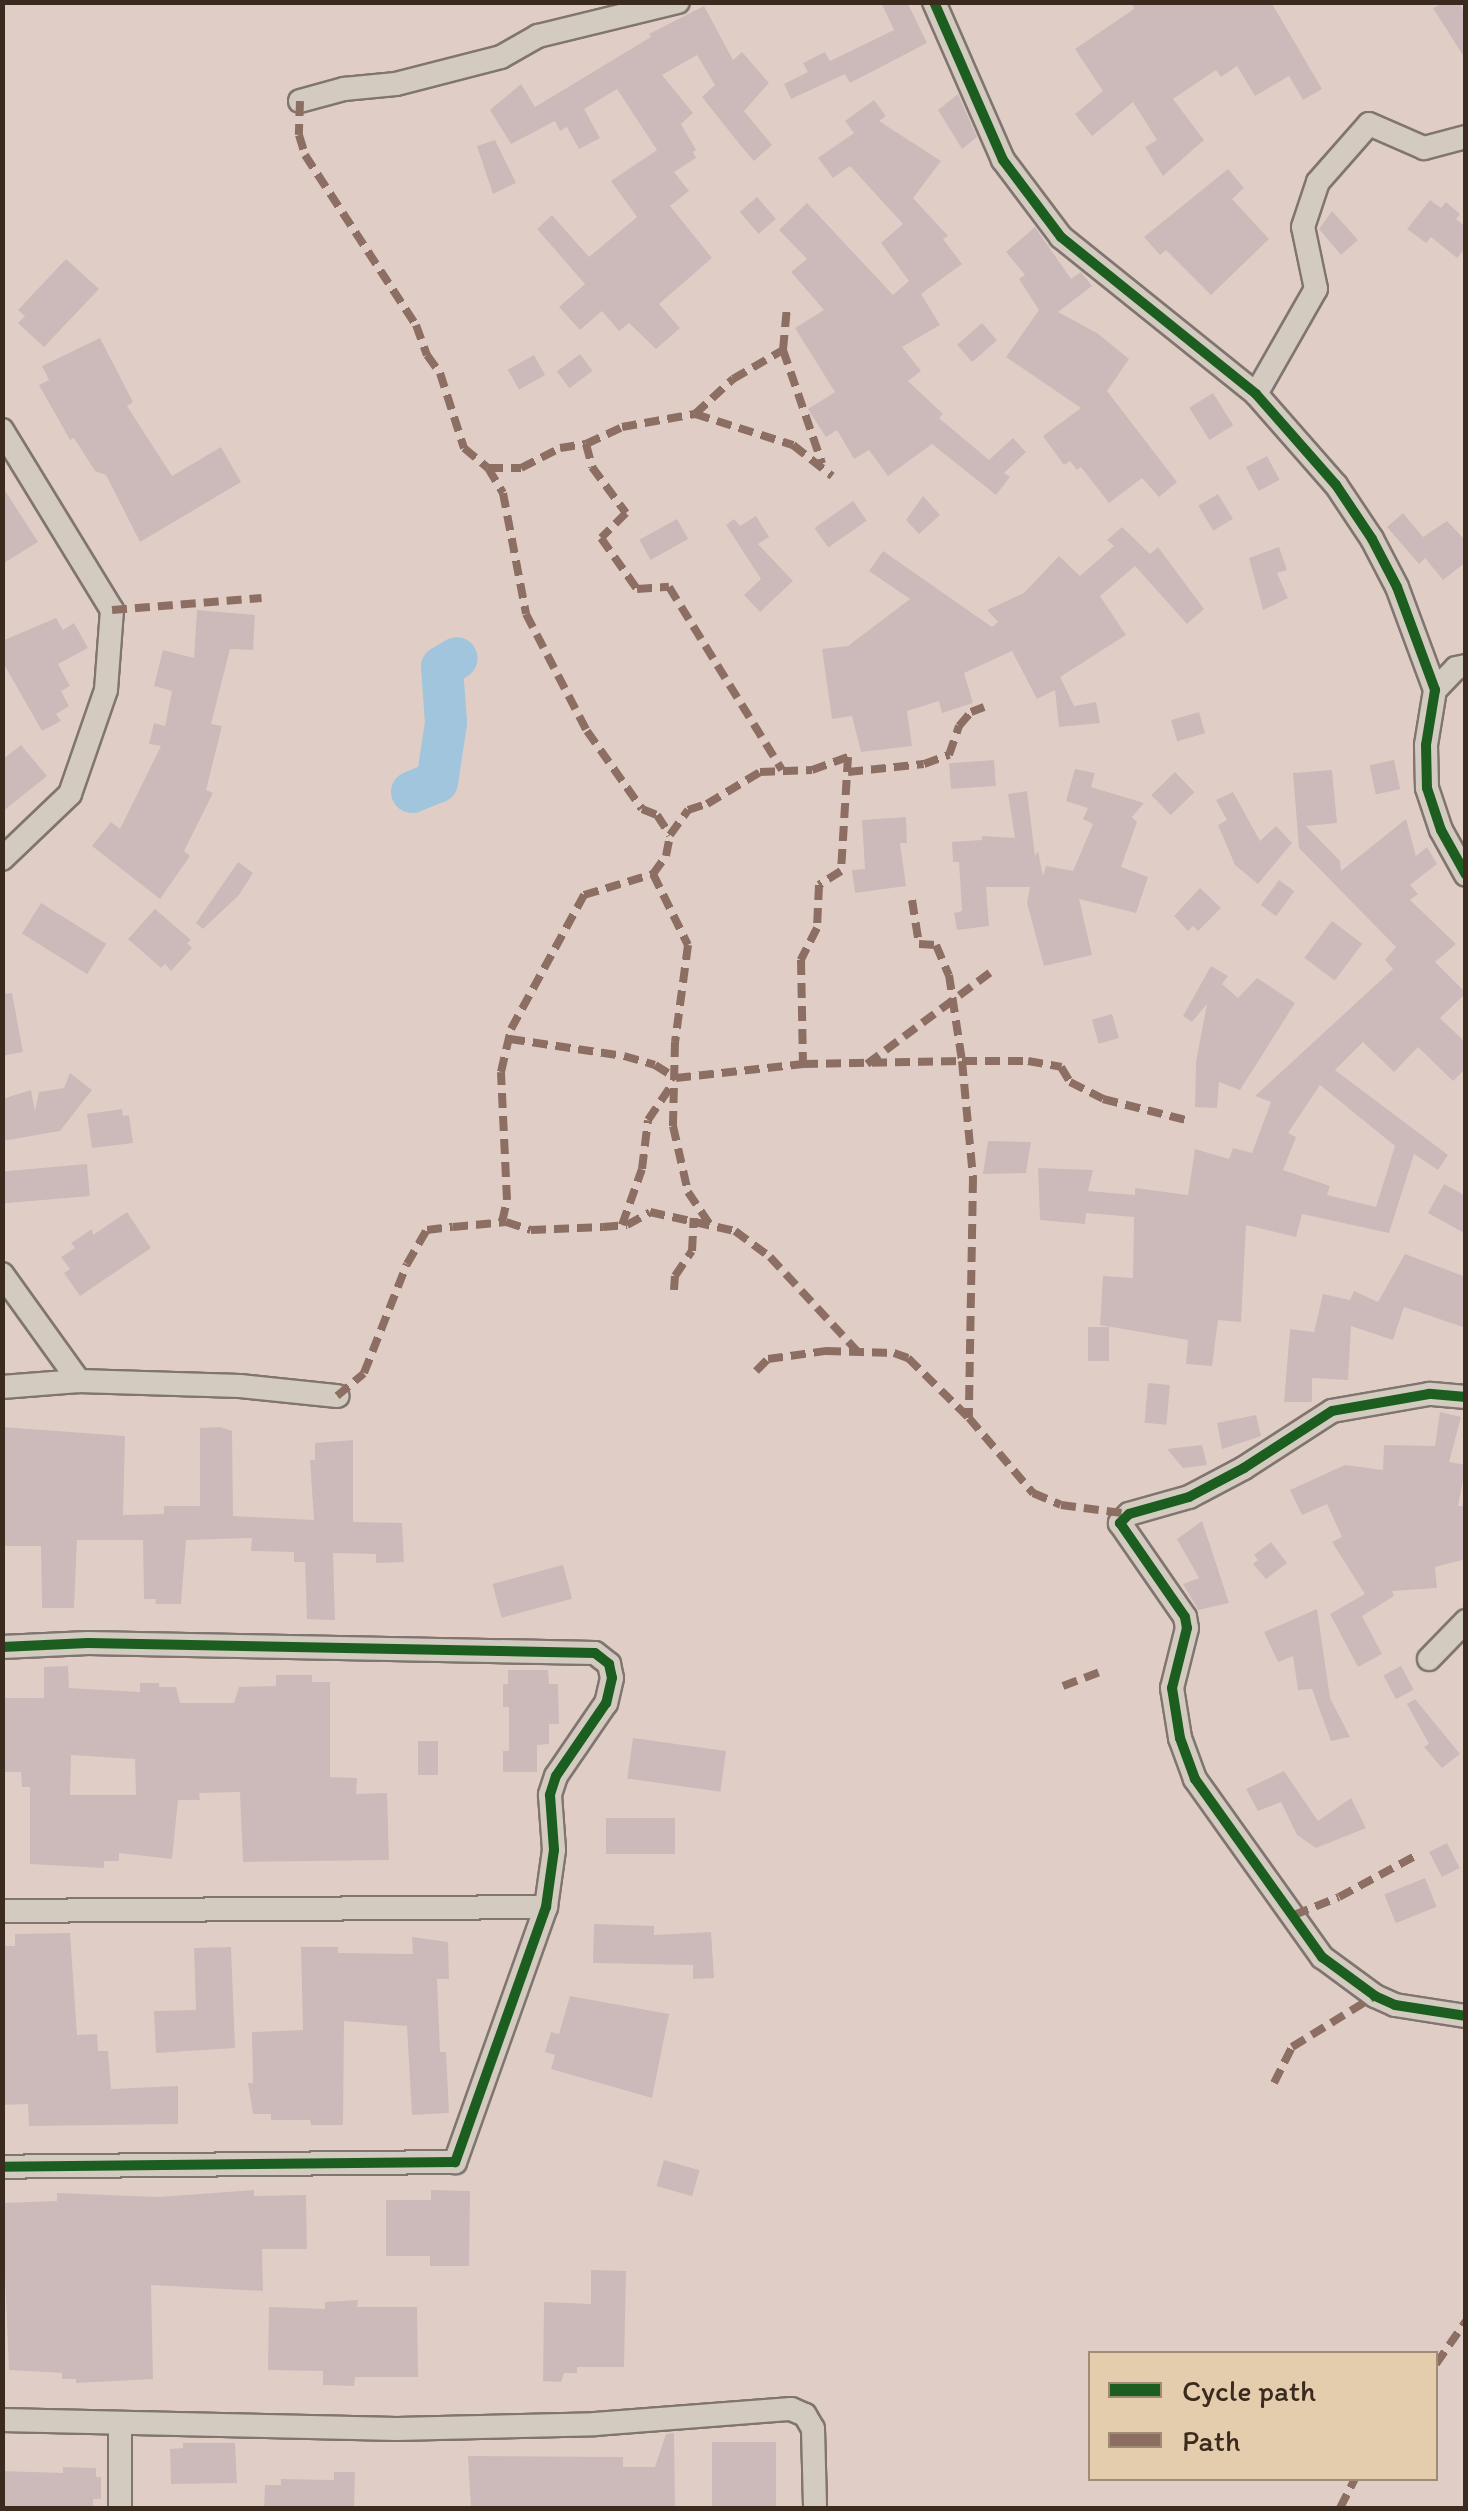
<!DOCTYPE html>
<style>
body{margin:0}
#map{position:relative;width:1468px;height:2511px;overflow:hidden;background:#e0cec6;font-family:Itim,sans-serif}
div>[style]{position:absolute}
.river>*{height:42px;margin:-21px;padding:0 21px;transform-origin:21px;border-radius:21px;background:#a1c5dc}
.building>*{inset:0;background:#ccbaba;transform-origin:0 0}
.roads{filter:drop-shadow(2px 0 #80756f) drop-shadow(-2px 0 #80756f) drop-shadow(0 2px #80756f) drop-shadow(0 -2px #80756f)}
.minor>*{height:22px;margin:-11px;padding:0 11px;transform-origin:11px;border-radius:11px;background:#d4cbc0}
.quiet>*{height:8px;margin-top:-4px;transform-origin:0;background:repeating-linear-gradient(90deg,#8d6e63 0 15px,transparent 0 23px)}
.cycleway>*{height:10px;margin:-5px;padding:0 5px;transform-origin:5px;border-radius:5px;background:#1b5e20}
span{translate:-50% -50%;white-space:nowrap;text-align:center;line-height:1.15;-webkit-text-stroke:10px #e4cdad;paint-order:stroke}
.frame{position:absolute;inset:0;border:5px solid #3b2a1e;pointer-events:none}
.legend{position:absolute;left:1088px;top:2351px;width:350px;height:130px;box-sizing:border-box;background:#e4cdad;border:2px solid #a08c74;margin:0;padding:12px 18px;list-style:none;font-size:30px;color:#3b2a1e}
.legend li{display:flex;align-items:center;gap:20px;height:50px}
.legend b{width:50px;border:2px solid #a08c74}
</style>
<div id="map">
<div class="river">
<i style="left:412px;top:792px;width:27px;rotate:-22deg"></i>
<i style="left:437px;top:782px;width:60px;rotate:-81.3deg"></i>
<i style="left:446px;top:723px;width:56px;rotate:-94.1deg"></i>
<i style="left:442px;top:667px;width:17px;rotate:-31deg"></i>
</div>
<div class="building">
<i style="clip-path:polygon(881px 2px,907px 2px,927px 43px,850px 83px,845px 74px,791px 99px,784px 84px,808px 72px,803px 63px,825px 52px,830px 61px,894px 30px)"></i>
<i style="clip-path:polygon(1131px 2px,1271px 2px,1322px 89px,1303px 100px,1289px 76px,1255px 96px,1237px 66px,1221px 77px,1216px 70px,1173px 99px,1204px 140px,1163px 176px,1145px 147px,1157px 140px,1133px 102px,1092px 136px,1075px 114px,1103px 91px,1075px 49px,1134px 9px)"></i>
<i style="clip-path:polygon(1445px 2px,1459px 2px,1466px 16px,1466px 60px,1433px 8px)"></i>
<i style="clip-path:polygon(704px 6px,733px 60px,742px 52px,769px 83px,744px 111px,772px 145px,754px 161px,741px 146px,702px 97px,715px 85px,697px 55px,662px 75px,693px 113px,681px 124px,696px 150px,693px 152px,696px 158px,674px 172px,689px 191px,670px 206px,712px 258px,659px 304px,680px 328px,656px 349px,629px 323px,619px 331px,602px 311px,580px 330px,559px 307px,585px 284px,537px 229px,552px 215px,589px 257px,637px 217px,611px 181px,657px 150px,617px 89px,584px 109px,600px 138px,579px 149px,567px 127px,560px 131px,555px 121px,511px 144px,490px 110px,521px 84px,535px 107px,651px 37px,649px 34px)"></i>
<i style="clip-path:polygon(958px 94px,977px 137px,962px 149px,938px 110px)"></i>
<i style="clip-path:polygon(874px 100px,886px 116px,879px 121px,941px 161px,913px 198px,948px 236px,943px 239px,962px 264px,921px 294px,940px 325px,902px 347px,921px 371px,908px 381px,943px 414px,939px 418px,989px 460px,1013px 438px,1026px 452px,1004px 473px,1010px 477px,996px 495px,932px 444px,888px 476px,869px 450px,854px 459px,837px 430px,826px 437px,808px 409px,835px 392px,795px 328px,824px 310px,791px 272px,807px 259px,779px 230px,807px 203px,893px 295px,909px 281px,881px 243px,903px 224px,850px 166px,833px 178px,818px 158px,854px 133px,845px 121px)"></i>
<i style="clip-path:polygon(495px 140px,516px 183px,493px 194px,477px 146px)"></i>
<i style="clip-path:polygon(1228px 169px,1244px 188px,1232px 199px,1269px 239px,1211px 295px,1166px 250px,1160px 255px,1144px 237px)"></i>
<i style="left:757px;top:197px;width:29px;height:23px;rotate:49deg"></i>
<i style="clip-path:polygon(1430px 200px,1441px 208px,1446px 202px,1460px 214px,1456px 219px,1466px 227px,1466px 247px,1457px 258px,1431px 237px,1426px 243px,1407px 229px)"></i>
<i style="clip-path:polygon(1332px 211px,1358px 240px,1341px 255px,1319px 229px)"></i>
<i style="clip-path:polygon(1035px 227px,1071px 279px,1081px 272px,1092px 286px,1058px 312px,1097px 333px,1129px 359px,1107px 391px,1177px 482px,1159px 497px,1142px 478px,1109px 503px,1081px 467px,1077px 470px,1070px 461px,1064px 465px,1043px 436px,1081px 408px,1006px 357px,1039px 310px,1019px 279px,1025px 275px,1006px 252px)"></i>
<i style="clip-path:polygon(66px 259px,99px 289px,44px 347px,18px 323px,25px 316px,18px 310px)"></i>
<i style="left:982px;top:323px;width:23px;height:33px;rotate:49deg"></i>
<i style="clip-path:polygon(100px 338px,133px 402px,127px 406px,172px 476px,221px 447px,241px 482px,140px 542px,106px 475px,95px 471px,74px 438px,70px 440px,39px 385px,49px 380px,42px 366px)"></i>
<i style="left:580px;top:354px;width:21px;height:29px;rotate:53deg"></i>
<i style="left:534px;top:355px;width:23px;height:30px;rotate:61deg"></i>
<i style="left:1213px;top:393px;width:38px;height:28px;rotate:58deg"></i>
<i style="left:1267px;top:456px;width:27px;height:24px;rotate:62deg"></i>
<i style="clip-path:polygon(2px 486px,38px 542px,2px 564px)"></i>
<i style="left:1218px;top:494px;width:29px;height:23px;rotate:59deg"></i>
<i style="clip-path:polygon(923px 496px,940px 515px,919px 534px,906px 520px)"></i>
<i style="left:853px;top:501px;width:24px;height:47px;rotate:55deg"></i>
<i style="clip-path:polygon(1403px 513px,1423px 537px,1447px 521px,1466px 541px,1466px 562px,1443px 580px,1425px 558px,1419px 564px,1387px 527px)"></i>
<i style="clip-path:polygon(756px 516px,769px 537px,758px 544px,793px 581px,760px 612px,744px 595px,761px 579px,726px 525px,734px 519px,740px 526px)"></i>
<i style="left:677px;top:519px;width:23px;height:43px;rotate:61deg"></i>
<i style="clip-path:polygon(1122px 527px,1150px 554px,1158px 547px,1204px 609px,1187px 624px,1135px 566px,1100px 596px,1126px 635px,1060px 677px,1074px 706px,1096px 702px,1100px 723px,1059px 727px,1055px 690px,1037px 699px,1012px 651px,964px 673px,973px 703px,942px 713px,939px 701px,907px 711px,912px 746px,861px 752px,852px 716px,832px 719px,822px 649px,848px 646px,910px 599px,869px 571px,883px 551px,992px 627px,998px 622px,987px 610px,1024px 593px,1059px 556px,1080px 576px,1114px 546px,1107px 540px)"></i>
<i style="clip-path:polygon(1279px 547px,1287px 570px,1277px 573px,1288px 598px,1263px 610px,1249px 558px)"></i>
<i style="clip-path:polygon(197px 610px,255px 615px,253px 650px,230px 649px,211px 724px,222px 726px,206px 790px,213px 793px,184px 851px,190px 856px,160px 899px,92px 846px,111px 822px,120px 829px,161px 746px,149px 744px,154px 723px,165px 726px,172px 691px,154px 686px,163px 650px,194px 658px)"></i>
<i style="clip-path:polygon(56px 618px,63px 630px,74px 623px,88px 648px,58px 664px,70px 686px,61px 691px,69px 706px,56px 714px,61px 721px,42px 731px,2px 661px,2px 641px)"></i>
<i style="left:1199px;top:712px;width:22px;height:29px;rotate:74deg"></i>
<i style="clip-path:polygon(21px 745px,47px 776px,2px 812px,2px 760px)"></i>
<i style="left:994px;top:760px;width:26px;height:45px;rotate:86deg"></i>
<i style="left:1394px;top:760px;width:30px;height:25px;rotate:78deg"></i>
<i style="clip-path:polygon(1075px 769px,1095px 773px,1091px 787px,1144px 803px,1132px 817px,1137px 822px,1121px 867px,1148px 877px,1136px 913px,1079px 899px,1092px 955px,1044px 966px,1027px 903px,1030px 887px,986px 887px,989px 926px,957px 930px,954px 913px,962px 911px,959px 862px,953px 862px,952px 842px,982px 840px,982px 836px,1015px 838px,1008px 794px,1027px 791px,1035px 856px,1038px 851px,1043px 876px,1046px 866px,1073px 871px,1093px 824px,1083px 819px,1088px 808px,1066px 801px)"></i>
<i style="clip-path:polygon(evenodd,1332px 770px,1337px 823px,1306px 826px,1340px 861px,1341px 871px,1406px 819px,1416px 856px,1427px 847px,1437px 864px,1410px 885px,1418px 894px,1410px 900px,1456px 944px,1435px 962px,1466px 993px,1440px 1018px,1466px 1043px,1466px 1068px,1453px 1081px,1418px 1047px,1394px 1072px,1363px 1042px,1335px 1070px,1448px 1155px,1438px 1170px,1414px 1154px,1389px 1233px,1302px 1214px,1296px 1237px,1246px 1225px,1241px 1322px,1218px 1320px,1212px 1366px,1186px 1364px,1188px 1340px,1100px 1325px,1103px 1276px,1133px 1278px,1134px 1217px,1086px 1213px,1085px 1224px,1040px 1220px,1038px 1168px,1093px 1170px,1088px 1191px,1135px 1195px,1135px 1188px,1188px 1195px,1195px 1149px,1229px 1159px,1233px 1148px,1252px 1153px,1271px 1102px,1255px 1096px,1393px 969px,1385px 960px,1396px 947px,1299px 848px,1293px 773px,1332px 770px,1320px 1085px,1395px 1146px,1376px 1207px,1327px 1195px,1330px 1186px,1283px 1170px,1296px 1137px,1288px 1133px,1320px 1085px)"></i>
<i style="left:1175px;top:772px;width:28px;height:33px;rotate:46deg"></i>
<i style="clip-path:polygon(1233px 792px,1260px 841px,1276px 826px,1292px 843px,1258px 884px,1235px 865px,1218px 825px,1227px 820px,1216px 800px)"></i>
<i style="clip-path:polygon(906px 817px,907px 843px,900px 843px,906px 886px,855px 893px,852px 870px,865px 869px,862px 820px)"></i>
<i style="clip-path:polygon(238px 862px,253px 873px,239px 895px,203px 929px,196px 923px)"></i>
<i style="left:1279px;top:880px;width:19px;height:31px;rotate:36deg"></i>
<i style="clip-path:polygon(1200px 888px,1221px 908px,1198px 931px,1193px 926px,1188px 931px,1174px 916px)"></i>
<i style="left:41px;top:903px;width:77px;height:36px;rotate:32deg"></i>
<i style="clip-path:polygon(155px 909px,191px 940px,187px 943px,192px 948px,171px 971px,165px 964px,161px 968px,128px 939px)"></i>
<i style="left:1332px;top:921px;width:38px;height:46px;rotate:37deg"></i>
<i style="clip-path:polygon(1211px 966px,1228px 976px,1222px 984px,1238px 998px,1257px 978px,1295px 1003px,1240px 1090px,1219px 1082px,1217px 1108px,1195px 1107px,1196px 1062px,1207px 1004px,1192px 1022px,1183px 1016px)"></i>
<i style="clip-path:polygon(12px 993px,23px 1052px,2px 1056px,2px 994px)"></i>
<i style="left:1112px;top:1014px;width:25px;height:21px;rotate:74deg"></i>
<i style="clip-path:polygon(70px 1073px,92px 1090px,60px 1131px,2px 1141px,2px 1099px,31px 1090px,35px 1111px,39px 1092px,64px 1088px)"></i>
<i style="clip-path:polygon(122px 1109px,123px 1116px,129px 1115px,133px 1143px,92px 1148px,87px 1114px)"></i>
<i style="clip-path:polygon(988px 1141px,1031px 1142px,1026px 1173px,983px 1174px)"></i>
<i style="left:87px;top:1164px;width:32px;height:85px;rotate:85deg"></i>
<i style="clip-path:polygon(1444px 1184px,1466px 1196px,1466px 1234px,1428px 1213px)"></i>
<i style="clip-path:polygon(127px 1212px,151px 1248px,80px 1296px,64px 1273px,70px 1269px,61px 1257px,75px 1248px,71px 1243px,92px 1229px,93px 1235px)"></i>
<i style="clip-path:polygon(1405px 1254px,1466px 1277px,1466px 1328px,1404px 1307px,1393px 1340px,1351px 1326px,1348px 1380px,1312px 1378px,1312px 1402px,1284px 1402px,1290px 1329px,1314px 1332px,1323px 1294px,1350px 1300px,1354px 1291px,1378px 1302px)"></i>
<i style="left:1088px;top:1327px;width:21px;height:34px"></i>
<i style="left:1148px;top:1383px;width:22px;height:40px;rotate:5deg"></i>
<i style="clip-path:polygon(1440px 1412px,1461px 1417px,1449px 1462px,1466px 1465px,1458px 1506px,1466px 1506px,1466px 1559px,1435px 1567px,1437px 1588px,1392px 1591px,1394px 1596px,1362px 1616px,1382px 1654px,1358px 1667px,1330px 1614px,1365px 1594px,1332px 1542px,1342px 1537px,1327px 1504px,1302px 1515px,1290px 1490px,1345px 1465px,1383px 1470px,1384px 1445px,1435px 1446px)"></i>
<i style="clip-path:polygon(1256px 1415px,1261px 1436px,1222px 1449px,1217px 1423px)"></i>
<i style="clip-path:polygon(2px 1427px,125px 1436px,123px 1515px,164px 1514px,164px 1506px,200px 1506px,200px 1428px,220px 1427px,232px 1431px,233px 1516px,314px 1520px,310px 1460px,315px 1460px,315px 1443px,353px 1440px,353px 1522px,402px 1523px,404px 1562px,376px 1563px,376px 1554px,333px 1553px,335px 1620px,307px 1619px,305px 1562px,294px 1562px,294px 1552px,251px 1551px,252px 1538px,186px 1540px,181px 1604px,155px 1604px,156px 1599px,144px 1599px,143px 1540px,77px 1540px,74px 1608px,42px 1608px,41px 1546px,2px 1546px)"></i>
<i style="clip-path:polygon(1202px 1445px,1207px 1465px,1183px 1468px,1167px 1449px)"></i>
<i style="clip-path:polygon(1202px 1521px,1229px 1603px,1198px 1610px,1183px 1584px,1199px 1578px,1177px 1539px)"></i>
<i style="clip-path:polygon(1271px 1542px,1287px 1563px,1266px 1579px,1253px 1564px,1258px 1560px,1254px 1555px)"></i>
<i style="left:563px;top:1565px;width:35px;height:73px;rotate:75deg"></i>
<i style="clip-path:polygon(1317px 1609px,1330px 1698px,1350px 1737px,1331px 1741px,1312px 1689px,1298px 1690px,1293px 1656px,1278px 1662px,1264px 1632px)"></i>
<i style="clip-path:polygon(evenodd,68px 1666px,69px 1688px,140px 1692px,140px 1683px,159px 1683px,159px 1687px,176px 1687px,180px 1703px,234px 1703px,239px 1687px,276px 1686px,276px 1675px,312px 1675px,312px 1682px,330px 1682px,330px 1777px,357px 1778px,356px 1794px,387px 1793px,389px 1860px,243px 1862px,240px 1792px,199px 1793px,200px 1800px,178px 1800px,172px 1859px,119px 1853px,119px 1861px,104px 1861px,104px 1868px,30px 1864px,30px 1787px,22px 1787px,21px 1772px,2px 1772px,2px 1698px,44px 1698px,44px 1667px,68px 1666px,71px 1755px,135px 1759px,136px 1795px,70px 1795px,71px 1755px)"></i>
<i style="left:1401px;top:1666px;width:27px;height:20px;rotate:62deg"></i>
<i style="clip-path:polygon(508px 1670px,548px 1670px,549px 1684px,558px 1684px,559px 1724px,549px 1724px,549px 1744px,537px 1745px,537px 1772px,503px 1772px,503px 1751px,509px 1751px,509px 1707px,503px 1707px,503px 1684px,508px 1684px)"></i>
<i style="clip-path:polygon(1415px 1699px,1460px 1754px,1442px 1768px,1424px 1747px,1429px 1744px,1407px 1704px)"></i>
<i style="left:633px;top:1738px;width:94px;height:41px;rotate:8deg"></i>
<i style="left:418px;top:1741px;width:20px;height:34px"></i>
<i style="clip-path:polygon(1284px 1771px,1318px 1821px,1351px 1798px,1366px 1828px,1316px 1848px,1297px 1835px,1281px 1802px,1258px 1811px,1246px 1789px)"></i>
<i style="left:606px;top:1818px;width:69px;height:36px"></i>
<i style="left:1447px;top:1843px;width:28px;height:20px;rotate:63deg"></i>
<i style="left:1425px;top:1878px;width:31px;height:44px;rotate:68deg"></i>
<i style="clip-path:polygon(594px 1924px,654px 1926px,654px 1935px,711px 1932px,714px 1978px,693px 1979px,693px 1965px,593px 1963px)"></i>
<i style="clip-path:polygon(70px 1933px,77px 2035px,97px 2034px,98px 2051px,108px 2051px,111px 2089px,178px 2086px,178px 2124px,29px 2126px,28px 2104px,2px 2105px,2px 1946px,15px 1946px,15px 1934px)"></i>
<i style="clip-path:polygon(412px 1937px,448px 1942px,449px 1979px,437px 1979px,440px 2052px,446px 2052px,449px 2113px,412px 2115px,407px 2026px,344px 2021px,343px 2125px,311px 2125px,310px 2120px,271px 2120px,271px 2114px,253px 2114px,248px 2083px,253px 2083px,252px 2032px,303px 2030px,301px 1947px,338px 1947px,338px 1953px,413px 1954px)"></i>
<i style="clip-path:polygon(231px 1947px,235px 2048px,156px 2053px,154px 2011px,196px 2010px,194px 1948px)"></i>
<i style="clip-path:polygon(570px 1996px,669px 2014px,652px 2098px,551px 2069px,555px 2055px,545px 2052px,551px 2032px,559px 2034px)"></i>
<i style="left:664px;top:2160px;width:37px;height:27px;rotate:16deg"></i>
<i style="clip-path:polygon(254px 2190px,254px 2196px,306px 2195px,307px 2249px,262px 2249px,263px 2291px,151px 2285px,153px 2379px,76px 2383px,76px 2379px,62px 2379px,62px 2373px,9px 2370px,2px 2203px,57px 2201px,57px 2193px,159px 2197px)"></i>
<i style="clip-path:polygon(431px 2190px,470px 2191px,469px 2266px,430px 2266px,430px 2256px,386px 2256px,386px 2200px,431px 2200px)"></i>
<i style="clip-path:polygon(591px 2270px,626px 2271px,624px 2367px,577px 2367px,577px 2373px,564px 2373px,561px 2382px,543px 2381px,544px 2302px,591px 2304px)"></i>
<i style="clip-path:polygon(358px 2300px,357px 2307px,417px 2307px,418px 2377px,355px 2377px,354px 2386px,323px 2385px,323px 2371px,268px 2370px,269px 2307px,325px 2309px,325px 2302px)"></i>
<i style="clip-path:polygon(674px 2433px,675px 2508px,471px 2508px,468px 2456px,623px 2457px,623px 2467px,655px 2467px,666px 2434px)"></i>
<i style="left:712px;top:2442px;width:64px;height:66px"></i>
<i style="clip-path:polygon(183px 2443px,235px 2443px,237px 2483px,171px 2484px,170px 2449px,183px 2448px)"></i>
<i style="clip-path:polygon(63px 2467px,96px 2468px,96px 2477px,101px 2477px,101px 2499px,93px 2499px,93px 2508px,2px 2508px,2px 2471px,63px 2473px)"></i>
<i style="clip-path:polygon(334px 2472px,355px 2472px,354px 2508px,264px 2508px,265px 2485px,281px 2485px,281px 2479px,334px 2480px)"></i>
</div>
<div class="roads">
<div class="minor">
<i style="left:934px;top:2px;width:172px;rotate:66.4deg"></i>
<i style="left:1003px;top:160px;width:96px;rotate:53deg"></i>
<i style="left:1061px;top:237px;width:250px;rotate:38.8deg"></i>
<i style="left:1256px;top:394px;width:121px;rotate:48.7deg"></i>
<i style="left:1336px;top:485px;width:65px;rotate:56.3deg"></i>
<i style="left:1372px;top:539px;width:54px;rotate:62.5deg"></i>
<i style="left:1397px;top:587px;width:110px;rotate:69.7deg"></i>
<i style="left:1435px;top:690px;width:56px;rotate:99.3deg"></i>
<i style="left:1426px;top:745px;width:43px;rotate:88.7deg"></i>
<i style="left:1427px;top:788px;width:44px;rotate:71.6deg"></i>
<i style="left:1441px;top:830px;width:51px;rotate:60.9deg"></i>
<i style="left:300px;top:101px;width:46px;rotate:-15.3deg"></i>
<i style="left:344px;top:89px;width:52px;rotate:-5.5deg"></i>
<i style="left:396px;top:84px;width:108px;rotate:-14.4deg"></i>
<i style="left:501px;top:57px;width:43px;rotate:-29.6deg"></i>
<i style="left:538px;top:36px;width:144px;rotate:-13.7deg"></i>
<i style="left:1256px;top:394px;width:121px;rotate:-60.3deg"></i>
<i style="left:1316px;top:289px;width:63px;rotate:-101.8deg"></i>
<i style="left:1303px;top:227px;width:47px;rotate:-71.6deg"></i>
<i style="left:1318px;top:182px;width:77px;rotate:-48.7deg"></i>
<i style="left:1369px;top:124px;width:60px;rotate:23.6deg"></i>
<i style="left:1424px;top:148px;width:43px;rotate:-14.7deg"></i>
<i style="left:2px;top:430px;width:211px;rotate:58.6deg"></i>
<i style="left:112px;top:610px;width:80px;rotate:94.3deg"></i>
<i style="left:106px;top:690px;width:110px;rotate:109.1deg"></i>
<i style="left:70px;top:794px;width:94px;rotate:136.3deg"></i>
<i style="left:1435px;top:690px;width:30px;rotate:-46deg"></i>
<i style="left:1456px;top:668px;width:10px;rotate:-11deg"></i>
<i style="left:2px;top:1274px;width:132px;rotate:54.3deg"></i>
<i style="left:2px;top:1387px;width:77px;rotate:-4.5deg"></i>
<i style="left:79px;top:1381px;width:161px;rotate:1.8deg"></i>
<i style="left:240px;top:1386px;width:98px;rotate:5.9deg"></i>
<i style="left:1466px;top:1397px;width:37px;rotate:-175deg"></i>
<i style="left:1429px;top:1394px;width:98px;rotate:170.1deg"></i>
<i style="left:1332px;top:1411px;width:105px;rotate:147.1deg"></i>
<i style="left:1244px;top:1468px;width:62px;rotate:152.2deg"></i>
<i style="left:1189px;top:1497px;width:62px;rotate:164.2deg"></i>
<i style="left:1129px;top:1514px;width:13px;rotate:135deg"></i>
<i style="left:1120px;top:1523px;width:114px;rotate:55.3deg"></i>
<i style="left:1185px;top:1617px;width:11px;rotate:80deg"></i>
<i style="left:1187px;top:1628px;width:62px;rotate:104deg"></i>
<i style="left:1172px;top:1688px;width:51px;rotate:80.9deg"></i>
<i style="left:1180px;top:1738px;width:44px;rotate:69.9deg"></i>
<i style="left:1195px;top:1779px;width:219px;rotate:54.5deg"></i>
<i style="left:1322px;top:1957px;width:66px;rotate:36.3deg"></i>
<i style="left:1375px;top:1996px;width:22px;rotate:24deg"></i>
<i style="left:1395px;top:2005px;width:72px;rotate:8.8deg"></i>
<i style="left:2px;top:1647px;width:86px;rotate:-2.7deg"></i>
<i style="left:88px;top:1643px;width:507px;rotate:1.13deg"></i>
<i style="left:595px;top:1653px;width:18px;rotate:38deg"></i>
<i style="left:609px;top:1664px;width:14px;rotate:78deg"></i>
<i style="left:612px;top:1678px;width:26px;rotate:103deg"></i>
<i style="left:606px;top:1703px;width:88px;rotate:124.4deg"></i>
<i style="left:556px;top:1776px;width:20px;rotate:108deg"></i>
<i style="left:550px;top:1795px;width:55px;rotate:85.8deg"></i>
<i style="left:554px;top:1850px;width:58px;rotate:98deg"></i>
<i style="left:546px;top:1907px;width:271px;rotate:109.6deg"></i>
<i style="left:455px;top:2162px;width:453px;rotate:179.4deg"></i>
<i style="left:1429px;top:1659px;width:53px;rotate:-45.8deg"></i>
<i style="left:2px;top:1911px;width:544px;rotate:-0.42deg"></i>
<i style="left:2px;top:2420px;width:395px;rotate:1.3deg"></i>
<i style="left:397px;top:2429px;width:198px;rotate:-1.4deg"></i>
<i style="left:595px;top:2424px;width:197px;rotate:-4.4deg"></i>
<i style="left:791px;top:2409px;width:15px;rotate:23deg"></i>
<i style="left:805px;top:2415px;width:16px;rotate:60deg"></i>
<i style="left:813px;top:2429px;width:79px;rotate:88.5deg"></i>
<i style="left:120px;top:2423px;width:85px;rotate:90deg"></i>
</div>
</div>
<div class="quiet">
<i style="left:300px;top:101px;width:34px;rotate:92deg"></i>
<i style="left:299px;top:135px;width:21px;rotate:73deg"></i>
<i style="left:305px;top:155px;width:203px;rotate:56.9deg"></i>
<i style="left:416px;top:325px;width:32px;rotate:70deg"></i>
<i style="left:427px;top:355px;width:22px;rotate:54deg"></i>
<i style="left:440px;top:373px;width:79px;rotate:72.3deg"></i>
<i style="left:464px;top:448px;width:31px;rotate:40deg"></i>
<i style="left:488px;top:468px;width:33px"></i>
<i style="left:521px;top:468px;width:44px;rotate:-27.1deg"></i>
<i style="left:560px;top:448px;width:26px;rotate:-9deg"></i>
<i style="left:586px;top:444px;width:24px;rotate:75deg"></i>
<i style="left:592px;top:467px;width:57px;rotate:53.5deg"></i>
<i style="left:626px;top:513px;width:35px;rotate:135deg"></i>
<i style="left:601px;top:538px;width:62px;rotate:54.8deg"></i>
<i style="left:637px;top:589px;width:32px;rotate:-4deg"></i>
<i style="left:669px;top:587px;width:215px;rotate:58.3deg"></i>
<i style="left:783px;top:350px;width:120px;rotate:71deg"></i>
<i style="left:695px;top:414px;width:103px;rotate:17.6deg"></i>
<i style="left:793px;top:445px;width:50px;rotate:38.5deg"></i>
<i style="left:586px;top:444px;width:40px;rotate:-25deg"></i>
<i style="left:622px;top:427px;width:74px;rotate:-10.1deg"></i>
<i style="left:695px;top:414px;width:52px;rotate:-42.6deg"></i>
<i style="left:733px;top:379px;width:58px;rotate:-30.1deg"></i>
<i style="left:783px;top:350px;width:43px;rotate:-84.7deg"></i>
<i style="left:488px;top:468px;width:29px;rotate:59deg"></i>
<i style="left:503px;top:493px;width:123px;rotate:79.2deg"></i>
<i style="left:526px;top:614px;width:132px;rotate:62.5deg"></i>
<i style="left:587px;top:731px;width:95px;rotate:54.8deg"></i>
<i style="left:642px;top:809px;width:16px;rotate:22deg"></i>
<i style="left:657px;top:815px;width:24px;rotate:57deg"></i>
<i style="left:112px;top:610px;width:150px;rotate:-4.6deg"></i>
<i style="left:848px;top:772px;width:76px;rotate:-6deg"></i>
<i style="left:924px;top:764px;width:27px;rotate:-20deg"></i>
<i style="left:949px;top:755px;width:31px;rotate:-71deg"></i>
<i style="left:959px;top:726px;width:18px;rotate:-49deg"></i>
<i style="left:971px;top:712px;width:14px;rotate:-21deg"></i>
<i style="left:653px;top:874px;width:22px;rotate:-54deg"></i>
<i style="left:666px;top:856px;width:21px;rotate:-79deg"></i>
<i style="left:670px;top:835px;width:31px;rotate:-54deg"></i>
<i style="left:688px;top:810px;width:20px;rotate:-18deg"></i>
<i style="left:707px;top:804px;width:62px;rotate:-31.1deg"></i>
<i style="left:760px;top:772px;width:52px;rotate:-2.2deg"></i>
<i style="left:812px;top:770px;width:38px;rotate:-20deg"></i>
<i style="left:848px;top:757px;width:114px;rotate:93.5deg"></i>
<i style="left:841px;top:871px;width:26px;rotate:148deg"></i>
<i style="left:819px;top:885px;width:43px;rotate:92.7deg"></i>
<i style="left:817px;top:928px;width:36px;rotate:117deg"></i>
<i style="left:801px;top:960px;width:104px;rotate:88.9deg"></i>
<i style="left:912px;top:900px;width:45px;rotate:81deg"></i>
<i style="left:919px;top:944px;width:17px;rotate:3deg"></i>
<i style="left:936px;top:945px;width:33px;rotate:67deg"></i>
<i style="left:949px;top:975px;width:87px;rotate:81.4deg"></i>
<i style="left:962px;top:1061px;width:66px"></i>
<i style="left:1028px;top:1061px;width:34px;rotate:10deg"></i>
<i style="left:1061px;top:1067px;width:17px;rotate:59deg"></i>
<i style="left:1070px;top:1082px;width:37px;rotate:27deg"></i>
<i style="left:1103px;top:1099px;width:90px;rotate:14.2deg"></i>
<i style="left:510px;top:1039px;width:115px;rotate:8.5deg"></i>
<i style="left:624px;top:1056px;width:32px;rotate:16deg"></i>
<i style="left:655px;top:1065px;width:25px;rotate:32deg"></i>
<i style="left:676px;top:1078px;width:128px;rotate:-6.3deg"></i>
<i style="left:803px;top:1064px;width:159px;rotate:-1.1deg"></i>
<i style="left:962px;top:1061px;width:118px;rotate:84.6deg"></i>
<i style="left:973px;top:1178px;width:240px;rotate:91deg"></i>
<i style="left:867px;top:1064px;width:156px;rotate:-36.6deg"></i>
<i style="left:502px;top:1222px;width:23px;rotate:-77deg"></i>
<i style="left:507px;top:1200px;width:128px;rotate:-92.7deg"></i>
<i style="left:501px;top:1072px;width:44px;rotate:-76.9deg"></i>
<i style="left:511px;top:1029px;width:153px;rotate:-61.4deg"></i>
<i style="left:584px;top:895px;width:72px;rotate:-16.9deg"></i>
<i style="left:653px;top:874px;width:79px;rotate:63.8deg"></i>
<i style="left:688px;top:945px;width:98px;rotate:97.6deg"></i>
<i style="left:675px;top:1042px;width:84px;rotate:91.4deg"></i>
<i style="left:673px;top:1126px;width:68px;rotate:77.2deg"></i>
<i style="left:688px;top:1192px;width:40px;rotate:56deg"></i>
<i style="left:622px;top:1225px;width:59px;rotate:-70.3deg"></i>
<i style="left:642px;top:1169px;width:49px;rotate:-83deg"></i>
<i style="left:648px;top:1120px;width:45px;rotate:-56deg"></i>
<i style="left:674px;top:1290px;width:14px;rotate:-86deg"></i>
<i style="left:675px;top:1276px;width:30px;rotate:-56deg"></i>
<i style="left:692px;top:1251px;width:33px;rotate:-87deg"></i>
<i style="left:756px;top:1371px;width:17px;rotate:-45deg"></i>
<i style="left:768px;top:1359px;width:59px;rotate:-7.9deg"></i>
<i style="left:826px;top:1351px;width:68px;rotate:1.7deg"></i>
<i style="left:894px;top:1353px;width:15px;rotate:20deg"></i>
<i style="left:908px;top:1358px;width:86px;rotate:44.5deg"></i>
<i style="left:969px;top:1418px;width:99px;rotate:49.5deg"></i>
<i style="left:1033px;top:1493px;width:30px;rotate:23deg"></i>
<i style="left:1061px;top:1505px;width:69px;rotate:7.5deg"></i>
<i style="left:337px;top:1396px;width:35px;rotate:-40deg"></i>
<i style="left:364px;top:1373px;width:117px;rotate:-68.5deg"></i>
<i style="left:407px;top:1264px;width:39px;rotate:-60deg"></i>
<i style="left:427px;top:1230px;width:26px;rotate:-7deg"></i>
<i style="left:453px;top:1227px;width:53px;rotate:-5.4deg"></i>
<i style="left:506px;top:1222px;width:26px;rotate:18deg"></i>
<i style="left:531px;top:1230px;width:72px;rotate:-2.4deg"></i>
<i style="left:603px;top:1227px;width:24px;rotate:-5deg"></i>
<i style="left:627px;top:1225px;width:26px;rotate:-29deg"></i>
<i style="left:650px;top:1212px;width:87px;rotate:12.6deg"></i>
<i style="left:735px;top:1231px;width:44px;rotate:36.6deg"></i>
<i style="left:770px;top:1257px;width:129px;rotate:47.2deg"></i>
<i style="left:1063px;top:1686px;width:45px;rotate:-20.9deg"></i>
<i style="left:1294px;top:1915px;width:48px;rotate:-21.8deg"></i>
<i style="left:1339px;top:1897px;width:86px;rotate:-28.3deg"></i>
<i style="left:1274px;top:2083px;width:40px;rotate:-63.4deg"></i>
<i style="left:1292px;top:2047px;width:97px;rotate:-31.6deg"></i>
<i style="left:1436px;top:2364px;width:52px;rotate:-55.1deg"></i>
<i style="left:1340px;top:2508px;width:34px;rotate:-63deg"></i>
</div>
<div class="cycleway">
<i style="left:934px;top:2px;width:172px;rotate:66.4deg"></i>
<i style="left:1003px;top:160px;width:96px;rotate:53deg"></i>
<i style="left:1061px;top:237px;width:250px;rotate:38.8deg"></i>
<i style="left:1256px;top:394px;width:121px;rotate:48.7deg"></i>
<i style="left:1336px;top:485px;width:65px;rotate:56.3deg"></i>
<i style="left:1372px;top:539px;width:54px;rotate:62.5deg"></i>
<i style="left:1397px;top:587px;width:110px;rotate:69.7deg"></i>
<i style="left:1435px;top:690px;width:56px;rotate:99.3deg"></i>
<i style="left:1426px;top:745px;width:43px;rotate:88.7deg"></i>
<i style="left:1427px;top:788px;width:44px;rotate:71.6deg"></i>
<i style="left:1441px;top:830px;width:51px;rotate:60.9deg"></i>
<i style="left:1466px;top:1397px;width:37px;rotate:-175deg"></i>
<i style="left:1429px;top:1394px;width:98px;rotate:170.1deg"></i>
<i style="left:1332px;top:1411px;width:105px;rotate:147.1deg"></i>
<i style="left:1244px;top:1468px;width:62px;rotate:152.2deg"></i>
<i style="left:1189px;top:1497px;width:62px;rotate:164.2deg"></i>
<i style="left:1129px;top:1514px;width:13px;rotate:135deg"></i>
<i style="left:1120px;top:1523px;width:114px;rotate:55.3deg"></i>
<i style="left:1185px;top:1617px;width:11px;rotate:80deg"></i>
<i style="left:1187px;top:1628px;width:62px;rotate:104deg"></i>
<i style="left:1172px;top:1688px;width:51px;rotate:80.9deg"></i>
<i style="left:1180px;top:1738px;width:44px;rotate:69.9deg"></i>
<i style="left:1195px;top:1779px;width:219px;rotate:54.5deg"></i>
<i style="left:1322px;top:1957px;width:66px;rotate:36.3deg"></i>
<i style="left:1375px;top:1996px;width:22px;rotate:24deg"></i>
<i style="left:1395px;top:2005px;width:72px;rotate:8.8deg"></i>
<i style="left:2px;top:1647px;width:86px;rotate:-2.7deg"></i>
<i style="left:88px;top:1643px;width:507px;rotate:1.13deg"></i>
<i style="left:595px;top:1653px;width:18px;rotate:38deg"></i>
<i style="left:609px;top:1664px;width:14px;rotate:78deg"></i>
<i style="left:612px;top:1678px;width:26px;rotate:103deg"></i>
<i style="left:606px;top:1703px;width:88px;rotate:124.4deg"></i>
<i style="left:556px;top:1776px;width:20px;rotate:108deg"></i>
<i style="left:550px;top:1795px;width:55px;rotate:85.8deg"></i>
<i style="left:554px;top:1850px;width:58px;rotate:98deg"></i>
<i style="left:546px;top:1907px;width:271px;rotate:109.6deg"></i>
<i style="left:455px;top:2162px;width:453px;rotate:179.4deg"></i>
</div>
<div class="frame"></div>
<ul class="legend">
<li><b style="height:12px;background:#1b5e20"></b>Cycle path</li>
<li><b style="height:12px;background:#8d6e63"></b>Path</li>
</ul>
</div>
